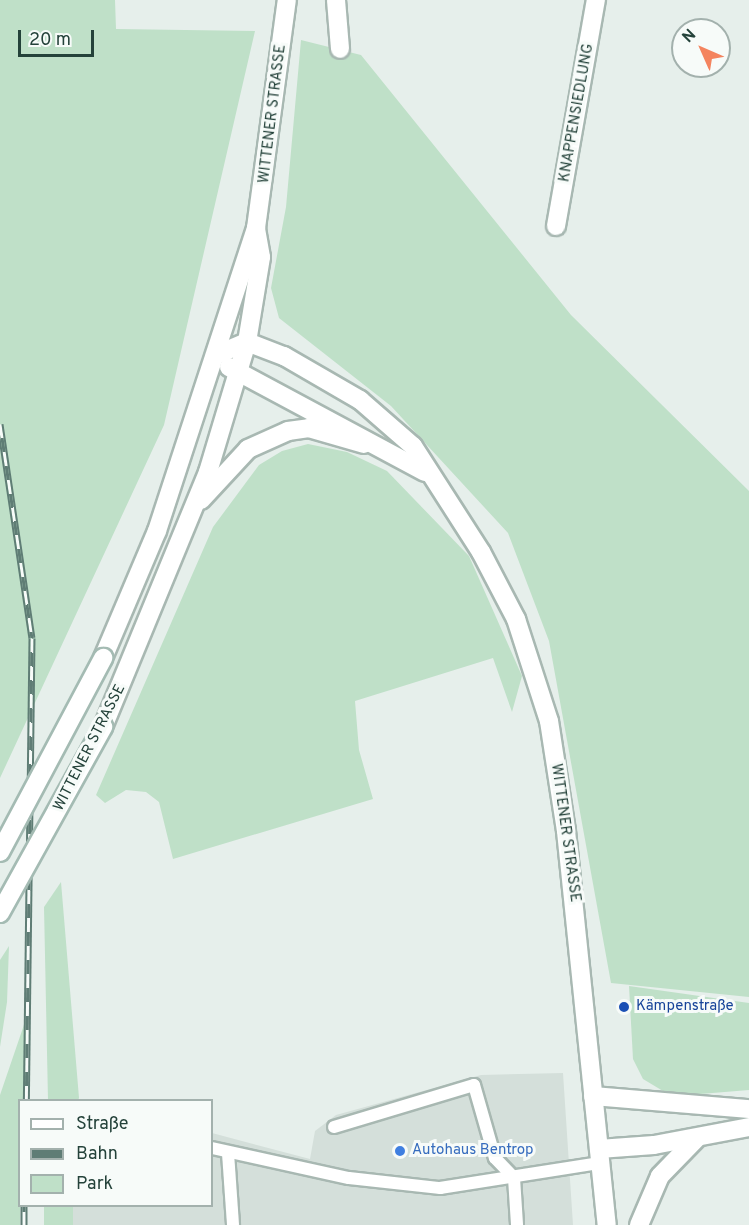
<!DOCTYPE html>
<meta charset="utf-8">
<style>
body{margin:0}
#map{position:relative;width:749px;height:1225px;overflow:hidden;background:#e6efeb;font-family:Overpass,sans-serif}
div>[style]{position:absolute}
.built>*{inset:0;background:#d4dfda}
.green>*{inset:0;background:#bfe0c8;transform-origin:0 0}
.roads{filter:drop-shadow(2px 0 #a8b8b2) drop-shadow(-2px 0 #a8b8b2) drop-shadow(0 2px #a8b8b2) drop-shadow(0 -2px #a8b8b2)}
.lane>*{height:12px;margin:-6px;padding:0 6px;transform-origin:6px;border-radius:6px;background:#fff}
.street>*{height:18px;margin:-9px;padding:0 9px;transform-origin:9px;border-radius:9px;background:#fff}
.secondary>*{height:18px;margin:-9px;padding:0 9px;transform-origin:9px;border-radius:9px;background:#fff}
.rail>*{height:7px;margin-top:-3.5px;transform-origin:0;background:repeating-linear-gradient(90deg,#f7fbf9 0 14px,#5f7d75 0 28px);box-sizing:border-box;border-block:2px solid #5f7d75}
.bridges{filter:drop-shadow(2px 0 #a4bbb3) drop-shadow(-2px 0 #a4bbb3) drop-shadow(0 2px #a4bbb3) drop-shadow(0 -2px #a4bbb3)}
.secondary-bridge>*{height:18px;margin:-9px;padding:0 9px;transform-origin:9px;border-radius:9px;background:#fff}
.dots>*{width:16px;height:16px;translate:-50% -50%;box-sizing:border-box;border:3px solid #f7fbf9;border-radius:50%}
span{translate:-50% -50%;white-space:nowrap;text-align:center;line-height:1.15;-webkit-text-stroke:6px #f7fbf9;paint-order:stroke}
.street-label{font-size:15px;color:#24423a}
.transit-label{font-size:15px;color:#164399}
.left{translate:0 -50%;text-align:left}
.shop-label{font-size:15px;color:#366cbe}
.legend{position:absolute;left:18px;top:1099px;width:195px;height:108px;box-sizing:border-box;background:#f7fbf9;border:2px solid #a3b1ad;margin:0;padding:8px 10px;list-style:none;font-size:18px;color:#24423a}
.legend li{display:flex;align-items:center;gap:12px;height:30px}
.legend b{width:30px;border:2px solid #a3b1ad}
.north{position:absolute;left:671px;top:18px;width:60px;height:60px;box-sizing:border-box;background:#f7fbf9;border:2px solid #a3b1ad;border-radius:50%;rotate:315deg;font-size:16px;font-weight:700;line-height:24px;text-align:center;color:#24423a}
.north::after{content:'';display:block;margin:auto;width:21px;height:27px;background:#f4845f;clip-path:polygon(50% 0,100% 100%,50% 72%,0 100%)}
.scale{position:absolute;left:18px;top:30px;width:76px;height:27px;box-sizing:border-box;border:3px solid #24423a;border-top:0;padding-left:8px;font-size:18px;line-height:21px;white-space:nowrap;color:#24423a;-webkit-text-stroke:4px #f7fbf9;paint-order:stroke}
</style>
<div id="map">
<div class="built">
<i style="clip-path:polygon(563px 1073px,573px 1225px,72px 1225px,73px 1206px,212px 1206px,212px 1133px,310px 1159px,315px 1131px,336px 1115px,481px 1075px)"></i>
</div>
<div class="green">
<i style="clip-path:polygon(0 0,115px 0,116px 29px,255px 31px,164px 425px,0 778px)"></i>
<i style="clip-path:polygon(301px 40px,361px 55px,571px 315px,749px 491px,749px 997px,611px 983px,549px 641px,508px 533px,391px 406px,279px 318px,271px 288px,286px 207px)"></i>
<i style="clip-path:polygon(308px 444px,347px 452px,387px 471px,469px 556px,522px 676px,512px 712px,493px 658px,355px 701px,359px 750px,373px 799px,173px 859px,159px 802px,146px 792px,126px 790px,105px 803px,96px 795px,213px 527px,259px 465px,282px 451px)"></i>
<i style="clip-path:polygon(61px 882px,79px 1098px,78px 1100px,48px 1100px,44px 907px)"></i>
<i style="clip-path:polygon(9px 946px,7px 1002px,0 1047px,0 960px)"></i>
<i style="clip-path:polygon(629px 986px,749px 1003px,749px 1090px,688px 1095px,663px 1091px,643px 1079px,633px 1059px)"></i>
<i style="clip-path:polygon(27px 1016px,26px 1100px,20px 1100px,20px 1225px,0 1225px,0 1095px)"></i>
<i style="left:44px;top:1206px;width:29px;height:19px"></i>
</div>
<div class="roads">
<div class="lane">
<i style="left:334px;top:1127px;width:146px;rotate:-16.7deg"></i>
<i style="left:474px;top:1085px;width:76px;rotate:74deg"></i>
<i style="left:495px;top:1158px;width:28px;rotate:46deg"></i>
<i style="left:514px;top:1178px;width:47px;rotate:86.3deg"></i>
<i style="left:212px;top:1148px;width:140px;rotate:12.4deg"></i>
<i style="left:349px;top:1178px;width:92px;rotate:6.3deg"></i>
<i style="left:440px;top:1188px;width:162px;rotate:-8.9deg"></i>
<i style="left:228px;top:1153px;width:72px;rotate:86deg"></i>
</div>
<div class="street">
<i style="left:336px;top:0;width:49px;rotate:85.3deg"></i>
<i style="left:556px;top:226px;width:230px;rotate:-80deg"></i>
</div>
<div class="secondary">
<i style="left:216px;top:355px;width:34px;rotate:-23deg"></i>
<i style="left:247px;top:342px;width:40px;rotate:21deg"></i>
<i style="left:284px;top:356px;width:88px;rotate:30.1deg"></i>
<i style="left:360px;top:400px;width:70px;rotate:41deg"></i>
<i style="left:413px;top:446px;width:126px;rotate:57.3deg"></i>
<i style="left:481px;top:552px;width:76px;rotate:62.4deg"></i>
<i style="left:516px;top:619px;width:107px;rotate:72.1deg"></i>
<i style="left:549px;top:721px;width:111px;rotate:81.2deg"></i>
<i style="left:566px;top:831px;width:396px;rotate:84.1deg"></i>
<i style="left:229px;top:367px;width:222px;rotate:28.2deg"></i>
<i style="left:201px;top:500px;width:69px;rotate:-47.3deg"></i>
<i style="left:248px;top:449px;width:44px;rotate:-24.2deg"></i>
<i style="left:288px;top:431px;width:21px;rotate:-8deg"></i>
<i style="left:309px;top:428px;width:57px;rotate:16.2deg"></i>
<i style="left:103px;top:658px;width:138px;rotate:-67deg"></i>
<i style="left:157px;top:531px;width:319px;rotate:-71.9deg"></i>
<i style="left:256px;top:228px;width:230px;rotate:-82.3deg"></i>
<i style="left:103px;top:727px;width:276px;rotate:-67.6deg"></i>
<i style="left:208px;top:472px;width:136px;rotate:-73.3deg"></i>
<i style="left:247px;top:342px;width:86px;rotate:-80.6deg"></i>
<i style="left:261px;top:257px;width:29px;rotate:-100deg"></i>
<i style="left:593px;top:1096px;width:157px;rotate:4.8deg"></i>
<i style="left:599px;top:1149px;width:55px;rotate:-4.2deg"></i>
<i style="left:654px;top:1145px;width:97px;rotate:-10.7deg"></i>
<i style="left:639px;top:1225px;width:53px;rotate:-66.8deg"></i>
<i style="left:660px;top:1176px;width:52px;rotate:-45.8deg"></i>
</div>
</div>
<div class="rail">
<i style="left:0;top:424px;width:216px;rotate:81.5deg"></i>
<i style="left:32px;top:638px;width:462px;rotate:90.7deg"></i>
<i style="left:24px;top:1225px;width:19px;rotate:-90deg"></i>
</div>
<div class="bridges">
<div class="secondary-bridge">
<i style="left:0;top:852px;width:220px;rotate:-62deg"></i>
<i style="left:0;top:913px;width:213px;rotate:-61deg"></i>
</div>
</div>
<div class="dots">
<i style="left:624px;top:1007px;background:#1a4fb4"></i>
<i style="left:400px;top:1151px;background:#3f7fe0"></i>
</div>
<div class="street-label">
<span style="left:577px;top:113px;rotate:-80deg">KNAPPENSIEDLUNG</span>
<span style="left:273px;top:114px;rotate:-83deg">WITTENER STRASSE</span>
<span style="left:90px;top:748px;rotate:-63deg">WITTENER STRASSE</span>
<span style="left:565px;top:833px;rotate:82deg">WITTENER STRASSE</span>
</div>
<div class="transit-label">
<span class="left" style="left:636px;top:1007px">Kämpenstraße</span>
</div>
<div class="shop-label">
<span class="left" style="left:412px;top:1151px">Autohaus Bentrop</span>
</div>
<ul class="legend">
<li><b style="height:8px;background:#fff"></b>Straße</li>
<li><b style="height:8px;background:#5f7d75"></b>Bahn</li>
<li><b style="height:16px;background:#bfe0c8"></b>Park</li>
</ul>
<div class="north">N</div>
<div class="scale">20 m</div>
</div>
